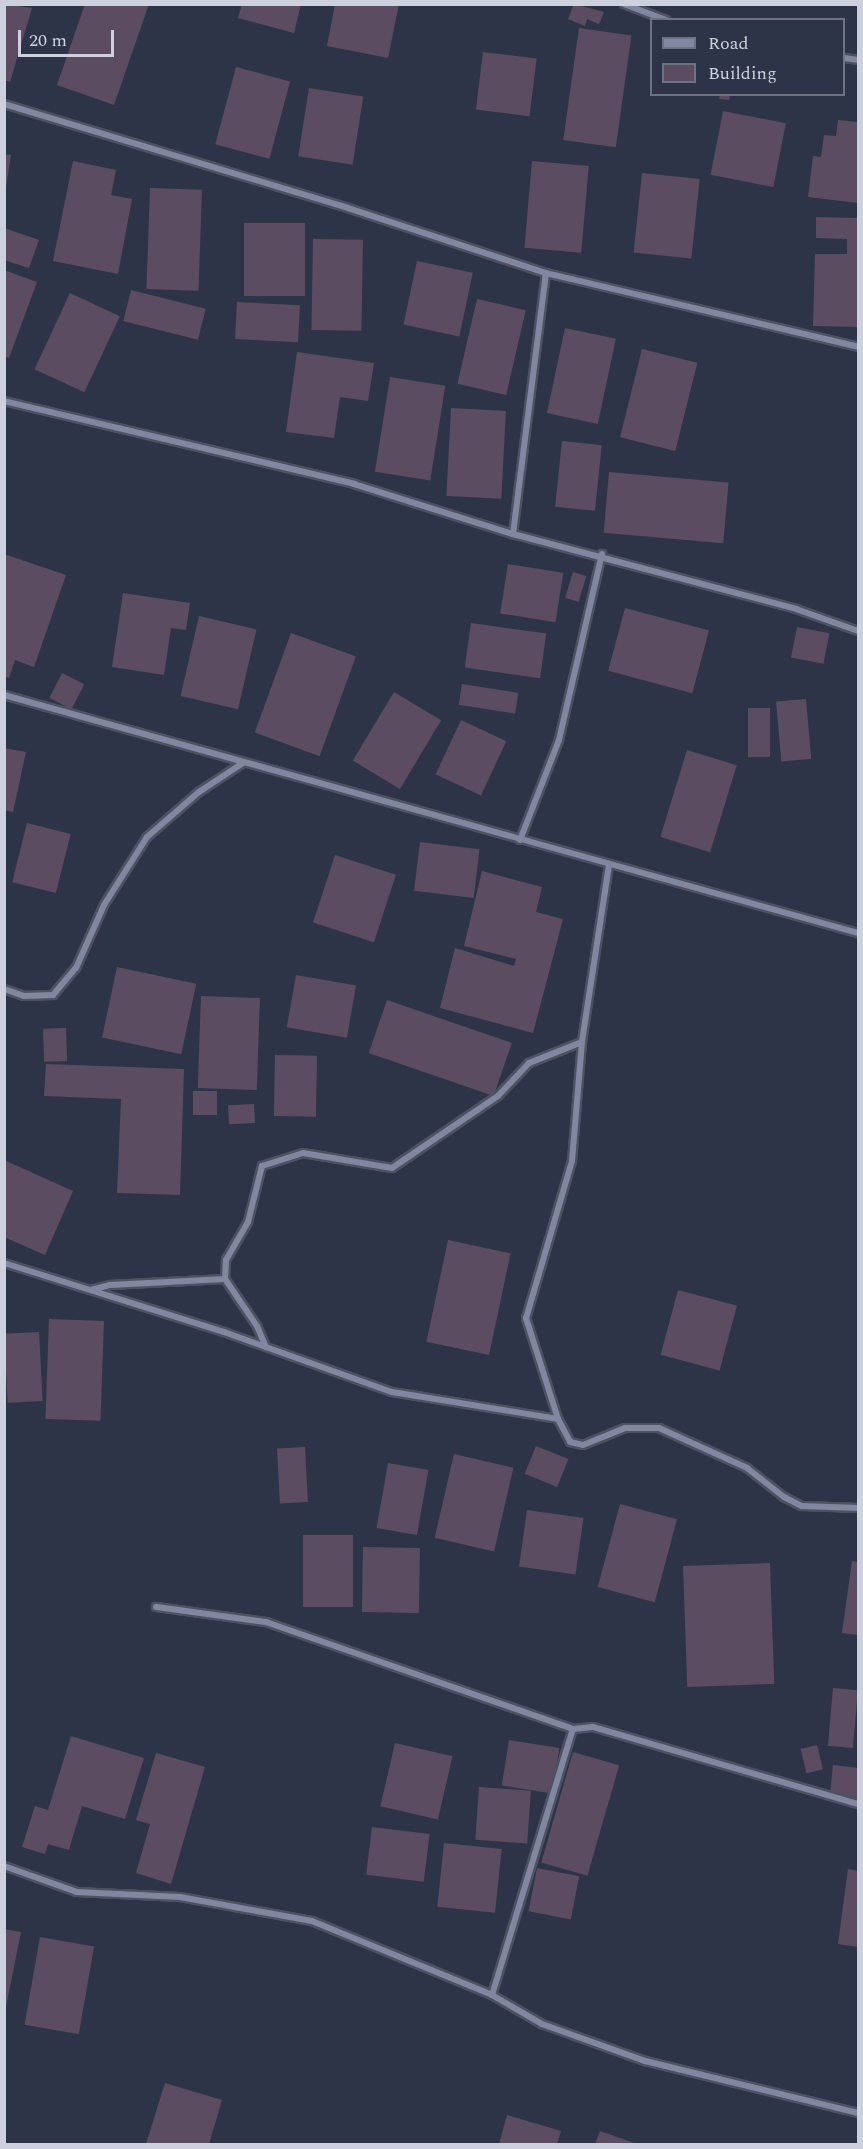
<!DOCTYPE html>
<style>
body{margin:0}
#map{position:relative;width:863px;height:2149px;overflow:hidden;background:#2e3448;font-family:Spectral,serif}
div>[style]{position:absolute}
.building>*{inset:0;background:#5b4c61;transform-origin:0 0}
.roads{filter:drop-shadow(2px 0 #4d5263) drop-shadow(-2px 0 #4d5263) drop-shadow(0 2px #4d5263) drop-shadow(0 -2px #4d5263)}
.minor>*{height:6px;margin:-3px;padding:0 3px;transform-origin:3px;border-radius:3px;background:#80879f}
span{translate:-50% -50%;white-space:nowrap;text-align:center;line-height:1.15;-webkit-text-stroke:4.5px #2e3448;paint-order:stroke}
.frame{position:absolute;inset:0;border:6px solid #cdd1de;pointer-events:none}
.legend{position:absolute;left:650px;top:18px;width:195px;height:78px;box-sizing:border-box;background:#2e3448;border:2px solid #6e7384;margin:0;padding:8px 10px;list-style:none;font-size:18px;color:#cdd1de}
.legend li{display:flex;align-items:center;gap:12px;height:30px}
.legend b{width:30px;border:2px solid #6e7384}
.scale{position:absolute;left:18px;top:30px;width:96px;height:27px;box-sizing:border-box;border:3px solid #cdd1de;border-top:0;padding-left:8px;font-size:18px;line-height:21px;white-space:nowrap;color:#cdd1de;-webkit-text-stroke:4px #2e3448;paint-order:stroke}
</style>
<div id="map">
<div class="building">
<i style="clip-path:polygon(4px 4px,32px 8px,10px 82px,4px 80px)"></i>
<i style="clip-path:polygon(85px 4px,149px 4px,114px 105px,57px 85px)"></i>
<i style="clip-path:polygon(242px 4px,301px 4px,294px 33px,238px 18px)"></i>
<i style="clip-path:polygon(335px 4px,399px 4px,388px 58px,327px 46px)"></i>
<i style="clip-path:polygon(574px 4px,604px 12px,599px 24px,587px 19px,585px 26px,568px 19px)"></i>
<i style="left:579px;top:28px;width:53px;height:113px;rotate:8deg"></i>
<i style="left:483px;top:52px;width:54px;height:58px;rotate:7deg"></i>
<i style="left:236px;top:67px;width:56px;height:80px;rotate:15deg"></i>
<i style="left:309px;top:88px;width:55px;height:69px;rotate:9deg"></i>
<i style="clip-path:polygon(720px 94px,730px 94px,729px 100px,719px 99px)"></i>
<i style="left:723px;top:111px;width:64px;height:65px;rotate:11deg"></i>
<i style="clip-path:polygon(838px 120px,858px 122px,858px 203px,808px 197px,813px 156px,821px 157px,824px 135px,836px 136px)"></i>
<i style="clip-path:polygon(4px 154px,11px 155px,6px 187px,4px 187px)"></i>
<i style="clip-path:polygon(73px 161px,116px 170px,111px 195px,132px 199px,118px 274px,53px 261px)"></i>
<i style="left:532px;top:161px;width:57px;height:87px;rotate:5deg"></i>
<i style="left:642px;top:173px;width:58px;height:80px;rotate:6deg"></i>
<i style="left:150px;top:188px;width:52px;height:101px;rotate:2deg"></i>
<i style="clip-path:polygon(816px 217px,858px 218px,858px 327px,813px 326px,815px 254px,847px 254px,847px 239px,816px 238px)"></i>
<i style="left:244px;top:223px;width:61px;height:73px"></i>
<i style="clip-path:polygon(4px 228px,39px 240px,29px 268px,4px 260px)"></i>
<i style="left:313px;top:239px;width:50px;height:91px;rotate:1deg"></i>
<i style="left:417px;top:261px;width:57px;height:65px;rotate:12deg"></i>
<i style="clip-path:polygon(4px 270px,37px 282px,9px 358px,4px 356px)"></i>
<i style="left:131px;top:290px;width:77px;height:32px;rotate:14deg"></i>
<i style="left:70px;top:293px;width:55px;height:84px;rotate:25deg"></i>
<i style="left:477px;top:299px;width:50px;height:87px;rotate:13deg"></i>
<i style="left:237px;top:302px;width:63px;height:37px;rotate:3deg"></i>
<i style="left:565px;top:328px;width:52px;height:87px;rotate:12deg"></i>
<i style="left:642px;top:349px;width:57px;height:91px;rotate:14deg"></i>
<i style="clip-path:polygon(297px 352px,374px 363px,368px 401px,340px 397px,334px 438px,286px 432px)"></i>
<i style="left:390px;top:377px;width:56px;height:96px;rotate:9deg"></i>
<i style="left:451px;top:408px;width:55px;height:88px;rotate:3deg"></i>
<i style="left:562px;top:441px;width:40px;height:66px;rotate:6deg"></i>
<i style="left:609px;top:472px;width:120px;height:61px;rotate:5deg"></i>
<i style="clip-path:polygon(4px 554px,66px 575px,34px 667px,15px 660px,9px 678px,4px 676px)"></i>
<i style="left:508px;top:564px;width:56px;height:50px;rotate:9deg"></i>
<i style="left:573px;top:572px;width:14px;height:27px;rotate:17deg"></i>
<i style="clip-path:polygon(123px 593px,190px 603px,186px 630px,171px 628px,164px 675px,112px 667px)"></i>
<i style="left:625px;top:608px;width:87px;height:65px;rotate:15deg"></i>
<i style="left:199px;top:616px;width:59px;height:82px;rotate:13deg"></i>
<i style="left:471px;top:623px;width:76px;height:45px;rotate:8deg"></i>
<i style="left:797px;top:627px;width:33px;height:31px;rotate:11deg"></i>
<i style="left:291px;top:633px;width:69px;height:106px;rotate:20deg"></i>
<i style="left:62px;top:673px;width:25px;height:28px;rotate:27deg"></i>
<i style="left:462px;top:684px;width:57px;height:21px;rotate:9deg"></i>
<i style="left:394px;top:692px;width:55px;height:80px;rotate:31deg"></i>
<i style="left:806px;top:699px;width:60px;height:30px;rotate:85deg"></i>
<i style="left:748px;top:708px;width:22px;height:49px"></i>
<i style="left:461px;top:720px;width:50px;height:60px;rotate:25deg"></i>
<i style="clip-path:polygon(4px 748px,26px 752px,13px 812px,4px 810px)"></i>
<i style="left:687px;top:750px;width:52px;height:91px;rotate:17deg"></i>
<i style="left:27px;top:823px;width:45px;height:61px;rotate:14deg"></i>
<i style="left:420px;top:842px;width:60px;height:49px;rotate:7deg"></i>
<i style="left:335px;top:855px;width:64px;height:71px;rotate:18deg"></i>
<i style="clip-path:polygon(482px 871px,542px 887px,536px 912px,563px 919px,533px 1033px,440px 1008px,455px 948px,514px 966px,516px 959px,464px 946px)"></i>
<i style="left:117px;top:967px;width:81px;height:72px;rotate:12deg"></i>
<i style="left:296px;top:975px;width:61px;height:53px;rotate:10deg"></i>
<i style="left:201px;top:996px;width:59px;height:92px;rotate:2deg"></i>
<i style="left:387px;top:1000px;width:132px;height:56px;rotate:19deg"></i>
<i style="left:66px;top:1028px;width:33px;height:23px;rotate:88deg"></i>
<i style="left:275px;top:1055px;width:42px;height:61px;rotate:1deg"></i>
<i style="clip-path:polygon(46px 1064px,184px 1069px,180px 1195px,117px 1193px,121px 1099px,44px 1096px)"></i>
<i style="left:193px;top:1091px;width:24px;height:24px"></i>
<i style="left:254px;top:1104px;width:19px;height:26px;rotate:87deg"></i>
<i style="clip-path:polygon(4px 1160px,73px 1191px,45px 1255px,4px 1237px)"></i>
<i style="left:448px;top:1240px;width:64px;height:104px;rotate:12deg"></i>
<i style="left:678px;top:1290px;width:61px;height:67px;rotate:15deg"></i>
<i style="left:49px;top:1319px;width:55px;height:100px;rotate:2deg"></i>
<i style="left:39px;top:1332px;width:69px;height:35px;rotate:87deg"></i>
<i style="left:536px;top:1446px;width:35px;height:30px;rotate:22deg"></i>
<i style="left:305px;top:1447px;width:55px;height:28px;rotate:87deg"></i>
<i style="left:454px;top:1454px;width:61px;height:86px;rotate:13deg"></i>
<i style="left:388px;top:1463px;width:41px;height:66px;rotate:10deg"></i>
<i style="left:620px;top:1504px;width:59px;height:86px;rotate:15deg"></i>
<i style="left:527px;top:1510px;width:57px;height:57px;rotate:8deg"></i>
<i style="left:303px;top:1535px;width:50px;height:72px"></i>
<i style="left:363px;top:1547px;width:57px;height:65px;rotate:1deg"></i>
<i style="clip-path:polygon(852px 1561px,858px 1562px,858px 1635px,842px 1633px)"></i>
<i style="left:770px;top:1563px;width:121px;height:87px;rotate:88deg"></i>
<i style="left:833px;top:1688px;width:25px;height:58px;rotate:5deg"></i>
<i style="clip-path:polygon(71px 1736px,144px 1758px,125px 1819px,82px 1806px,69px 1850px,48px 1844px,45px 1854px,22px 1847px,35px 1806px,48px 1810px)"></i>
<i style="left:509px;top:1740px;width:51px;height:46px;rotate:9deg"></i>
<i style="left:395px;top:1743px;width:59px;height:65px;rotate:13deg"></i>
<i style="left:817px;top:1745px;width:25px;height:17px;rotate:76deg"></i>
<i style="left:573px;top:1752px;width:48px;height:115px;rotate:16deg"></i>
<i style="clip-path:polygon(156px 1753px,205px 1767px,171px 1884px,136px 1873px,150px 1824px,136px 1820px)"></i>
<i style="clip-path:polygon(833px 1765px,858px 1768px,858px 1798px,830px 1794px)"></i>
<i style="left:479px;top:1787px;width:52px;height:53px;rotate:4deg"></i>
<i style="left:372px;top:1827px;width:58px;height:48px;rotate:7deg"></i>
<i style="left:444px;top:1843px;width:58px;height:64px;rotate:6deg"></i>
<i style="left:537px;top:1868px;width:43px;height:44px;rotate:11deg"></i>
<i style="clip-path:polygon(848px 1869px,858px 1871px,858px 1947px,838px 1944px)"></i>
<i style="clip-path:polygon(4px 1929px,21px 1932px,6px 2007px,4px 2007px)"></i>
<i style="left:40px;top:1937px;width:55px;height:89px;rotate:10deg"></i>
<i style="clip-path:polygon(165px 2083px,222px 2100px,209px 2144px,146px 2144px)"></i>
<i style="clip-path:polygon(507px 2115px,561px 2131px,557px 2144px,499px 2144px)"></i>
<i style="clip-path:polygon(600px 2131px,637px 2144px,595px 2144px)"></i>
</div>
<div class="roads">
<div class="minor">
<i style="left:624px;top:4px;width:45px;rotate:20.9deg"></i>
<i style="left:844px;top:58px;width:14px;rotate:8deg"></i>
<i style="left:4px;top:104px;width:359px;rotate:16.8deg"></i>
<i style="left:348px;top:208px;width:208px;rotate:18.2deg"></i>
<i style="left:546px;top:273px;width:321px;rotate:13.3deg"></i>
<i style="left:4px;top:401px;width:360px;rotate:13.3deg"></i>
<i style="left:354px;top:484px;width:167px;rotate:17.5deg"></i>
<i style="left:513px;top:534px;width:293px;rotate:14.8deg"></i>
<i style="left:796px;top:609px;width:66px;rotate:19.5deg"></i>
<i style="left:513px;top:534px;width:263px;rotate:-82.8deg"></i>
<i style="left:4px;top:695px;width:887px;rotate:15.57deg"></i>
<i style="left:520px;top:840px;width:107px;rotate:-68.7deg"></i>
<i style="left:559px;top:740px;width:191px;rotate:-77deg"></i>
<i style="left:609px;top:865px;width:179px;rotate:98.7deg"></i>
<i style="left:582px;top:1042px;width:119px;rotate:94.8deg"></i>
<i style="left:572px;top:1161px;width:164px;rotate:106.3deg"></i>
<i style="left:526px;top:1318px;width:106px;rotate:72.4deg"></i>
<i style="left:558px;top:1419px;width:26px;rotate:62deg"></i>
<i style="left:570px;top:1442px;width:13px;rotate:13deg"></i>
<i style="left:583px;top:1445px;width:45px;rotate:-22deg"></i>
<i style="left:625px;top:1428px;width:34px"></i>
<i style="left:659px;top:1428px;width:97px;rotate:24.4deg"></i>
<i style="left:747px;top:1468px;width:47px;rotate:38.1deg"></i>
<i style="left:784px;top:1497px;width:20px;rotate:27deg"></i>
<i style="left:802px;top:1506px;width:56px;rotate:2deg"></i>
<i style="left:4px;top:989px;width:21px;rotate:19deg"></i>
<i style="left:24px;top:996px;width:29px;rotate:-2deg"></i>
<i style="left:53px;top:995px;width:35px;rotate:-50deg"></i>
<i style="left:76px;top:968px;width:69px;rotate:-66deg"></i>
<i style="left:104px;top:905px;width:80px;rotate:-57.7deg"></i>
<i style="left:147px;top:837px;width:69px;rotate:-40.9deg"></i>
<i style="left:199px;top:792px;width:53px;rotate:-33.4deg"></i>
<i style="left:4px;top:1263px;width:231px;rotate:17.4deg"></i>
<i style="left:224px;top:1332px;width:178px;rotate:19.7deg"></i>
<i style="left:392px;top:1392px;width:168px;rotate:9.2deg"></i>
<i style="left:225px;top:1279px;width:57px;rotate:55.8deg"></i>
<i style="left:257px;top:1326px;width:23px;rotate:67deg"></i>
<i style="left:91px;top:1290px;width:20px;rotate:-15deg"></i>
<i style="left:110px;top:1285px;width:115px;rotate:-3deg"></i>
<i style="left:225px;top:1279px;width:19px;rotate:-87deg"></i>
<i style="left:226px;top:1260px;width:44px;rotate:-59.9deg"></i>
<i style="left:248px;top:1222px;width:58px;rotate:-76deg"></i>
<i style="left:262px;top:1166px;width:43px;rotate:-17.6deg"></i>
<i style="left:303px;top:1153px;width:90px;rotate:9.6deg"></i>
<i style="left:392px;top:1168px;width:128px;rotate:-34.2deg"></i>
<i style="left:498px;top:1096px;width:45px;rotate:-46.8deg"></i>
<i style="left:529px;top:1063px;width:57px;rotate:-21.6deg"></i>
<i style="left:156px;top:1607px;width:111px;rotate:7.8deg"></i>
<i style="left:266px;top:1622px;width:325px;rotate:19.2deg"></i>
<i style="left:4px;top:1866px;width:77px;rotate:19.6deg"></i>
<i style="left:77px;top:1892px;width:103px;rotate:2.8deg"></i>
<i style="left:180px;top:1897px;width:134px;rotate:10.3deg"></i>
<i style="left:312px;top:1921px;width:195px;rotate:22.3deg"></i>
<i style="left:492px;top:1995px;width:58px;rotate:30.1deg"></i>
<i style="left:542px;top:2024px;width:109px;rotate:19.8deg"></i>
<i style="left:645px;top:2061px;width:219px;rotate:13.7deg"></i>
<i style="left:492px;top:1995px;width:278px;rotate:-73.1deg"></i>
<i style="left:573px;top:1729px;width:20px;rotate:-6deg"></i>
<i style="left:593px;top:1727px;width:276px;rotate:16.2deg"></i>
</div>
</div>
<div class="frame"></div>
<ul class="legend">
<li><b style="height:8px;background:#80879f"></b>Road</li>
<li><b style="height:16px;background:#5b4c61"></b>Building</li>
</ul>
<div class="scale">20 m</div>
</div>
